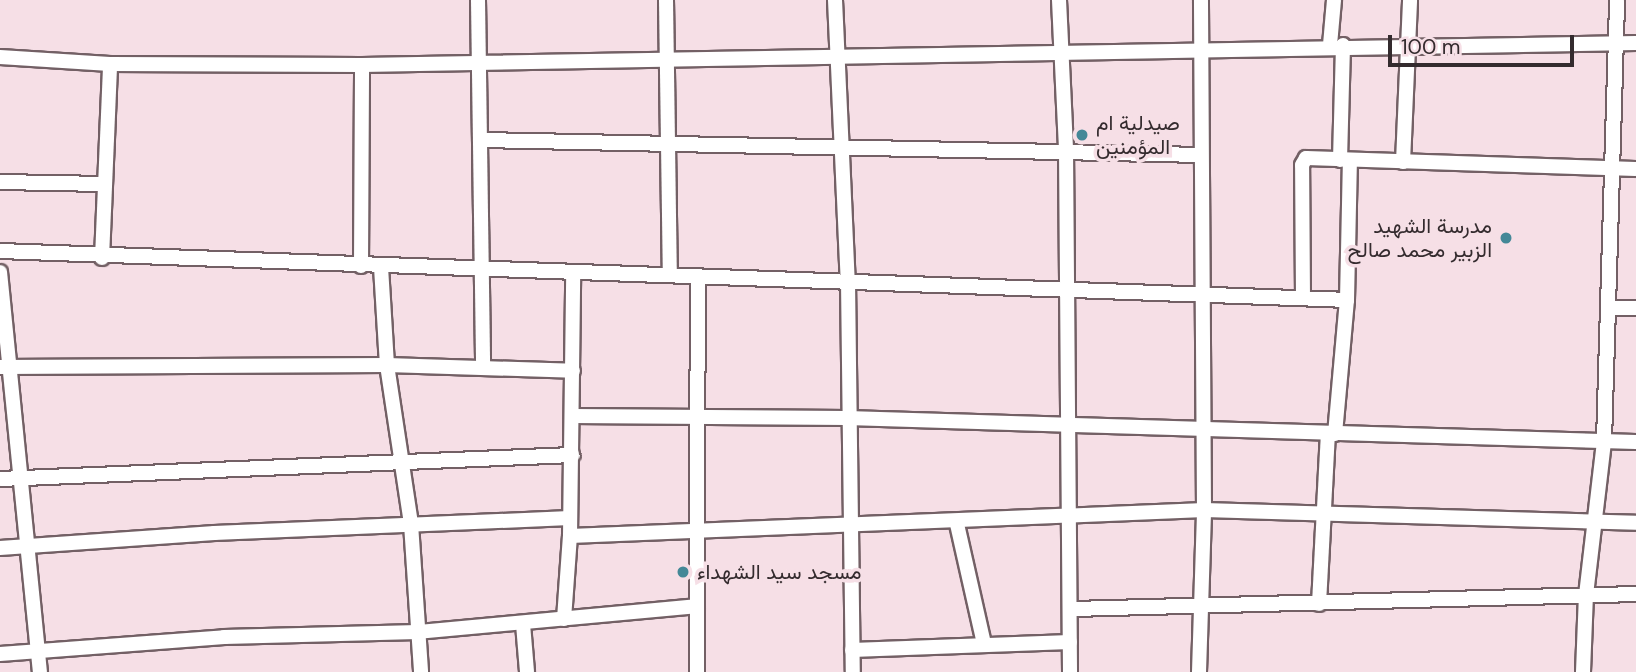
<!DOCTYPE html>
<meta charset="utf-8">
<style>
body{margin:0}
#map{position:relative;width:1636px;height:672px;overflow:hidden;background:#f6dfe6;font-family:"DM Sans",Vazirmatn,sans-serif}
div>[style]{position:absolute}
.roads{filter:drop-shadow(2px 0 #736065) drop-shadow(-2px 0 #736065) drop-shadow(0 2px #736065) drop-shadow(0 -2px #736065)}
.street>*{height:14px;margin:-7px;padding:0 7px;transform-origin:7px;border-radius:7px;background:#fff}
.dots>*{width:19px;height:19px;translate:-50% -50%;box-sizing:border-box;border:4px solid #f6dfe6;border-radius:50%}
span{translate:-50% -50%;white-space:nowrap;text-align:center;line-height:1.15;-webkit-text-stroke:7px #f6dfe6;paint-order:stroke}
.poi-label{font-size:21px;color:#342b2e}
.left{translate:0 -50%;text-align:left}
.right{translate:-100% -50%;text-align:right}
.scale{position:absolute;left:1388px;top:35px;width:186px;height:32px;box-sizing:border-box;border:4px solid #342b2e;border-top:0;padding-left:9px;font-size:21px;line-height:24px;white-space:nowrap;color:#342b2e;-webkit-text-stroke:5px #f6dfe6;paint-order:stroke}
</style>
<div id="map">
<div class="roads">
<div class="street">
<i style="left:478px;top:0;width:366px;rotate:89.2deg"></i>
<i style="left:666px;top:0;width:275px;rotate:89.2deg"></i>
<i style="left:835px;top:0;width:281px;rotate:87.4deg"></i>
<i style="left:848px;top:281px;width:391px;rotate:89.3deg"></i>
<i style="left:1059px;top:0;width:149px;rotate:87.3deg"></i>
<i style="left:1066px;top:149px;width:523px;rotate:89.56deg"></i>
<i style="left:1330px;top:45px;width:45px;rotate:-84.9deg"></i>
<i style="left:0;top:57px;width:110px;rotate:3.6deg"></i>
<i style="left:110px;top:64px;width:252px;rotate:0.2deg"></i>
<i style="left:362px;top:65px;width:1274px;rotate:-0.99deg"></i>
<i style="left:481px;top:140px;width:720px;rotate:1.19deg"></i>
<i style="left:1340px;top:160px;width:115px;rotate:-88.5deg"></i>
<i style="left:1403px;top:162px;width:162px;rotate:-87.5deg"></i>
<i style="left:0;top:182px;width:104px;rotate:1.1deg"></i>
<i style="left:0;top:251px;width:1348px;rotate:2.08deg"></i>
<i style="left:102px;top:258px;width:194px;rotate:-87.6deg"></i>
<i style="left:361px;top:266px;width:201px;rotate:-89.7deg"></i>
<i style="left:381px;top:267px;width:98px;rotate:86.5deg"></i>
<i style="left:387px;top:365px;width:161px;rotate:81.4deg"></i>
<i style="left:411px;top:524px;width:148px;rotate:86.1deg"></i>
<i style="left:0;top:272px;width:402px;rotate:84.3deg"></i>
<i style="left:1303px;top:297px;width:132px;rotate:-90.4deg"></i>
<i style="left:1302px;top:165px;width:8px;rotate:-60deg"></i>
<i style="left:1306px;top:158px;width:330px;rotate:1.9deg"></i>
<i style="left:1610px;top:308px;width:26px"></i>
<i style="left:0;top:367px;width:387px;rotate:-0.3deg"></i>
<i style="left:387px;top:365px;width:186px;rotate:1.8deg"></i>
<i style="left:572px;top:416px;width:275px;rotate:0.4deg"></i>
<i style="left:847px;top:418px;width:789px;rotate:1.74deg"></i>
<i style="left:1335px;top:434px;width:135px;rotate:-84.9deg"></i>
<i style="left:1347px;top:300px;width:140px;rotate:-88.8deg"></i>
<i style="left:0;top:479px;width:573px;rotate:-2.4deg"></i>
<i style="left:957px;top:524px;width:123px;rotate:77.3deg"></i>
<i style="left:570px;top:536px;width:635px;rotate:-2.35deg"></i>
<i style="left:1204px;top:510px;width:432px;rotate:1.7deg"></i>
<i style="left:0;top:548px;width:215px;rotate:-4deg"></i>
<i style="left:214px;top:533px;width:356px;rotate:-2.4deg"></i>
<i style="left:1319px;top:604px;width:170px;rotate:-87deg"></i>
<i style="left:1072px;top:609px;width:564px;rotate:-1.52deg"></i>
<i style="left:564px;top:619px;width:83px;rotate:-85.9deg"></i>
<i style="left:570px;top:536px;width:263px;rotate:-89.3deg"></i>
<i style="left:523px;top:624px;width:48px;rotate:85.2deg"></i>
<i style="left:852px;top:650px;width:218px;rotate:-2.1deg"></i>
<i style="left:0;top:654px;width:225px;rotate:-4.3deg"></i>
<i style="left:224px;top:637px;width:194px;rotate:-1.5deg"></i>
<i style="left:418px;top:632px;width:280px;rotate:-5.3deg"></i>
<i style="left:697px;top:672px;width:394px;rotate:-89.9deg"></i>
<i style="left:1199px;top:672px;width:162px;rotate:-88.2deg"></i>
<i style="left:1204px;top:510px;width:510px;rotate:-90.34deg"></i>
<i style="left:1583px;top:672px;width:77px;rotate:-87.8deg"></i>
<i style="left:1586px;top:595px;width:155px;rotate:-83.3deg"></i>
<i style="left:1604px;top:441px;width:441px;rotate:-88.3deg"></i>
</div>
</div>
<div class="dots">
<i style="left:1082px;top:135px;background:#448897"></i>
<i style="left:1506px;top:238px;background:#448897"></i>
<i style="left:683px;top:572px;background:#448897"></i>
</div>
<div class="poi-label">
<span class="left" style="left:1096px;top:135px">صيدلية ام<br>المؤمنين</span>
<span class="right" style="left:1492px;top:238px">مدرسة الشهيد<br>الزبير محمد صالح</span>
<span class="left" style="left:697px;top:572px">مسجد سيد الشهداء</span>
</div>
<div class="scale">100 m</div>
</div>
